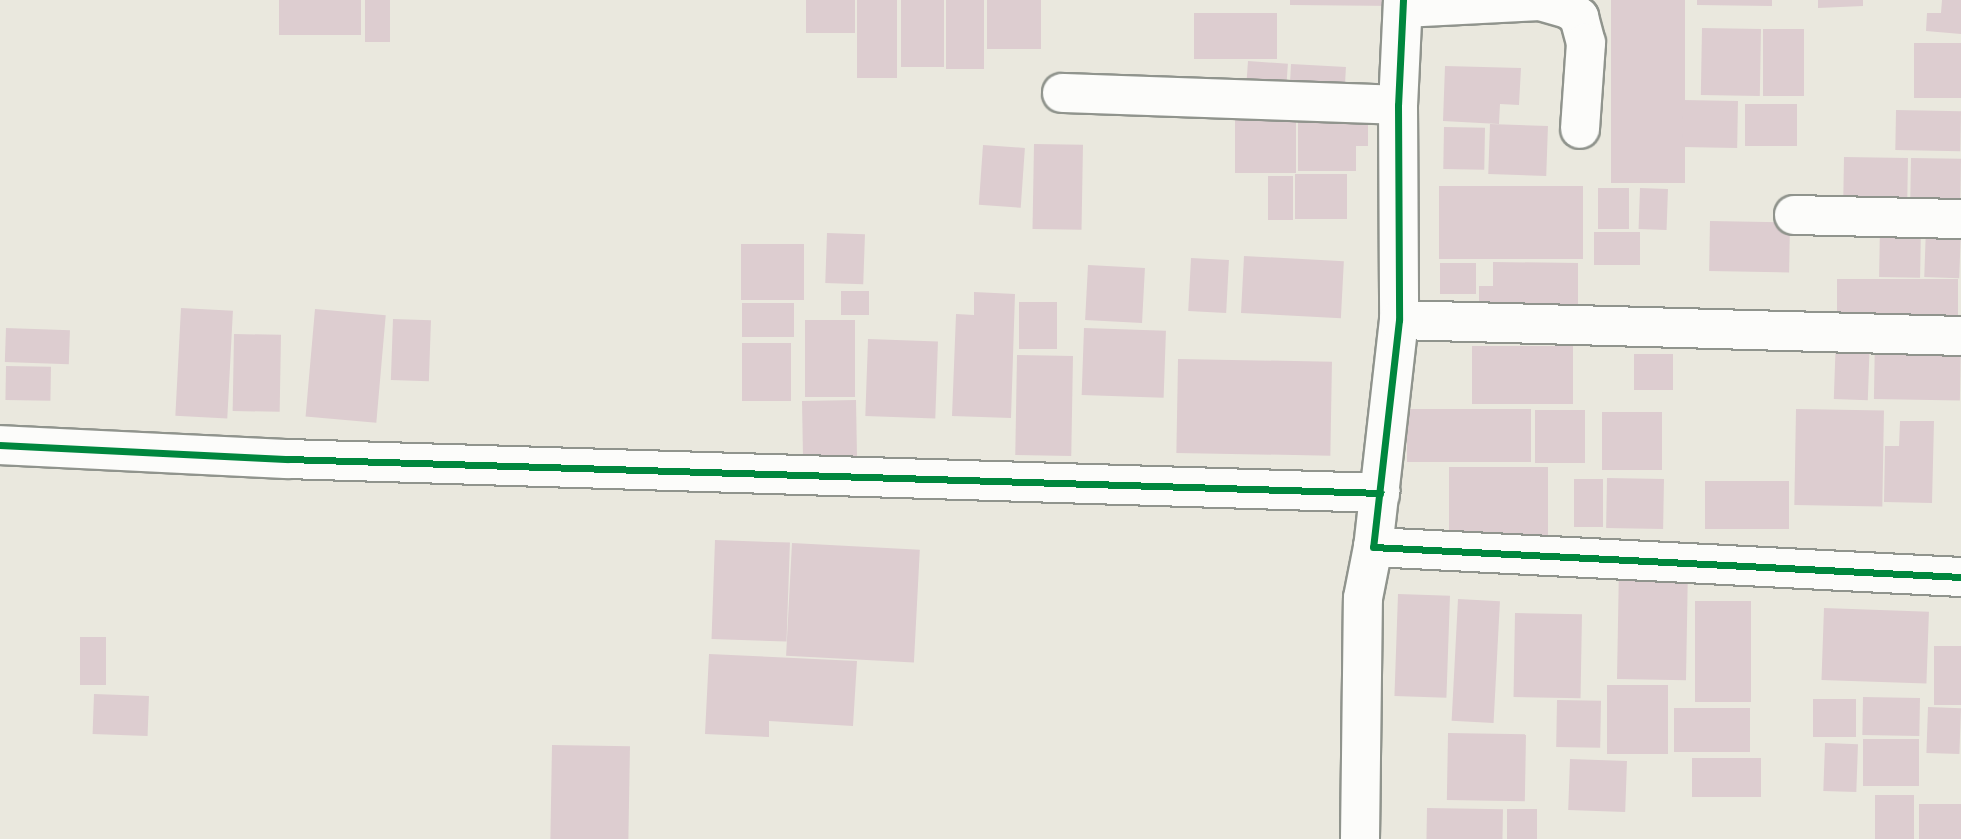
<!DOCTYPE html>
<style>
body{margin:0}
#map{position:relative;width:1961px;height:839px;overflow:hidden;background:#eae8de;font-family:"Comic Neue",sans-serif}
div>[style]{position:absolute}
.building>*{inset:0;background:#ddcdd0;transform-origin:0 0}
.roads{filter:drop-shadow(2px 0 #90948d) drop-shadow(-2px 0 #90948d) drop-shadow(0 2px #90948d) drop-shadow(0 -2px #90948d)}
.minor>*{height:38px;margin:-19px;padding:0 19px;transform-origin:19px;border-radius:19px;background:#fcfcfa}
.cycleway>*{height:7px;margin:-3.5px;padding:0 3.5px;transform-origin:3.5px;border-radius:3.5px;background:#00873e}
span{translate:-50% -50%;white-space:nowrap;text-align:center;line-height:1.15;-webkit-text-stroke:5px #f6f6f2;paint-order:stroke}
</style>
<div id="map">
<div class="building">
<i style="left:279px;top:0;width:82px;height:35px"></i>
<i style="left:365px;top:0;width:25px;height:42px"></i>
<i style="left:806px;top:0;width:49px;height:33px"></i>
<i style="left:857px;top:0;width:40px;height:78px"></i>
<i style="left:901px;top:0;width:43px;height:67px"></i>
<i style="left:946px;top:0;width:38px;height:69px"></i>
<i style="left:987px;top:0;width:54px;height:49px"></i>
<i style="clip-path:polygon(1290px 0,1398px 0,1398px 6px,1290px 5px)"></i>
<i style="left:1611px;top:0;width:74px;height:183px"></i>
<i style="clip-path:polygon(1697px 0,1772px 0,1772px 6px,1697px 5px)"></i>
<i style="clip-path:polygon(1818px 0,1863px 0,1863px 6px,1818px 8px)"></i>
<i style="clip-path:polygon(1942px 0,1961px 0,1961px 34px,1926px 31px,1927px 13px,1941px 13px)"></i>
<i style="left:1194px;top:13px;width:83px;height:46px"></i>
<i style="left:1702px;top:28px;width:59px;height:67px;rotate:1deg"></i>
<i style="left:1763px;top:29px;width:41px;height:67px"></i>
<i style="left:1914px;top:43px;width:47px;height:55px"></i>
<i style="left:1248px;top:61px;width:40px;height:34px;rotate:4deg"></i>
<i style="left:1291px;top:64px;width:55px;height:33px;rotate:3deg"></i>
<i style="clip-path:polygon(1445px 66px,1521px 68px,1519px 105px,1500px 104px,1499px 124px,1443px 121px)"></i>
<i style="left:1683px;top:100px;width:55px;height:47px;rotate:1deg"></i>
<i style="left:1745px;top:104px;width:52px;height:42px"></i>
<i style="left:1235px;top:107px;width:61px;height:66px"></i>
<i style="left:1896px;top:110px;width:65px;height:40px;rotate:1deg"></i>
<i style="clip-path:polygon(1368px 116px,1368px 146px,1356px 146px,1356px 171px,1298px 171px,1298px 117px)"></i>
<i style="left:1490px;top:124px;width:58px;height:50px;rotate:2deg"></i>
<i style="left:1444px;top:127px;width:41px;height:42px;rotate:1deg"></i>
<i style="left:1034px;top:144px;width:49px;height:85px;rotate:1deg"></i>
<i style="left:983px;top:145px;width:42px;height:60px;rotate:4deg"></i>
<i style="left:1844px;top:157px;width:64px;height:48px;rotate:1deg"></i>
<i style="left:1911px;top:158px;width:50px;height:49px;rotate:1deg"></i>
<i style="left:1295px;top:174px;width:52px;height:45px"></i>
<i style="left:1268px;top:176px;width:25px;height:44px"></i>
<i style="left:1439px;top:186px;width:144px;height:73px"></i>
<i style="left:1598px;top:188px;width:31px;height:41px"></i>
<i style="left:1640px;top:188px;width:28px;height:41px;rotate:2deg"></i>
<i style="left:1710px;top:221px;width:80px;height:50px;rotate:1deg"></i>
<i style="left:1880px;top:225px;width:41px;height:52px;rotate:1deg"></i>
<i style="left:1926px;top:227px;width:35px;height:50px;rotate:2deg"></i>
<i style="left:1594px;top:232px;width:46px;height:33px"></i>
<i style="left:827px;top:233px;width:38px;height:50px;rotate:2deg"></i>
<i style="left:741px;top:244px;width:63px;height:56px"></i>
<i style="left:1244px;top:256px;width:100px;height:57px;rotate:3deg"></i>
<i style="left:1191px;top:258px;width:38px;height:53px;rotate:3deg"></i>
<i style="clip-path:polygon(1493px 262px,1578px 263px,1578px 318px,1479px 317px,1479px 286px,1493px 286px)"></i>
<i style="left:1440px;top:263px;width:36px;height:31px"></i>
<i style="left:1088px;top:265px;width:57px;height:55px;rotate:3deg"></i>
<i style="left:1837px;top:279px;width:121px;height:52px"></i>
<i style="left:841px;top:291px;width:28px;height:24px"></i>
<i style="clip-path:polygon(974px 292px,1015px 294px,1011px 418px,952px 416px,956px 314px,974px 315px)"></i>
<i style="left:1019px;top:302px;width:38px;height:47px"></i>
<i style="left:742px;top:303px;width:52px;height:34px"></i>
<i style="left:181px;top:308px;width:52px;height:108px;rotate:3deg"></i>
<i style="left:315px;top:309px;width:71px;height:108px;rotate:5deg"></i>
<i style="left:393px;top:319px;width:38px;height:61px;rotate:2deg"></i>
<i style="left:805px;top:320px;width:50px;height:77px"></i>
<i style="left:6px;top:328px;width:64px;height:34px;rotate:2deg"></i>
<i style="left:1084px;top:328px;width:82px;height:67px;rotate:2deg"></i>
<i style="left:234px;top:334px;width:47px;height:77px;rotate:1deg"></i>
<i style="left:1836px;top:336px;width:34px;height:63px;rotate:2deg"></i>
<i style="left:1875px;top:336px;width:86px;height:63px;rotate:1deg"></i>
<i style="left:868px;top:339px;width:70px;height:77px;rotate:2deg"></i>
<i style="left:742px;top:343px;width:49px;height:58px"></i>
<i style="left:1472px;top:346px;width:101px;height:58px"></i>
<i style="left:1634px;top:354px;width:39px;height:36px"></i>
<i style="left:1017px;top:355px;width:56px;height:100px;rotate:1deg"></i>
<i style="left:1178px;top:359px;width:154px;height:94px;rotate:1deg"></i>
<i style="left:6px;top:366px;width:45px;height:34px;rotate:1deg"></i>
<i style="left:856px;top:400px;width:60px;height:54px;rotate:89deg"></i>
<i style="left:1407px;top:409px;width:124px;height:53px"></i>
<i style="left:1796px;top:409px;width:88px;height:96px;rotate:1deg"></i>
<i style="left:1535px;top:410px;width:50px;height:53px"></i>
<i style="left:1602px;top:412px;width:60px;height:58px"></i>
<i style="clip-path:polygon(1900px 421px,1934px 421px,1932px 503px,1884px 502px,1885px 446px,1899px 446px)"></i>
<i style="left:1449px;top:467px;width:99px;height:70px"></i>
<i style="left:1607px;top:478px;width:57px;height:50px;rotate:1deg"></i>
<i style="left:1574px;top:479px;width:29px;height:48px"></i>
<i style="left:1705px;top:481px;width:84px;height:48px"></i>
<i style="left:715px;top:540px;width:75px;height:99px;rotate:2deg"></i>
<i style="left:792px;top:543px;width:128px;height:113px;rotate:3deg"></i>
<i style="left:1619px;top:565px;width:69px;height:114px;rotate:1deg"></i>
<i style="left:1398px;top:594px;width:52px;height:102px;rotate:2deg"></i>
<i style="left:1458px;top:599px;width:42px;height:122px;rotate:3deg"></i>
<i style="left:1695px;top:601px;width:56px;height:101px"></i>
<i style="left:1824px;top:608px;width:105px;height:72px;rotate:2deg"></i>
<i style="left:1515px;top:613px;width:67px;height:84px;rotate:1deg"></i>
<i style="left:80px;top:637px;width:26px;height:48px"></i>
<i style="left:1934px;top:646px;width:27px;height:59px"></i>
<i style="clip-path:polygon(709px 654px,857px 661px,853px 726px,769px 721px,769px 737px,705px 734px)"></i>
<i style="left:1607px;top:685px;width:61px;height:69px"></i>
<i style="left:94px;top:694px;width:55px;height:40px;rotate:2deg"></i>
<i style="left:1863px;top:697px;width:57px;height:38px;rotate:1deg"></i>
<i style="left:1813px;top:699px;width:43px;height:38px"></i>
<i style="left:1557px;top:700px;width:44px;height:47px;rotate:1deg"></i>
<i style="left:1928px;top:707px;width:33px;height:46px;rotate:2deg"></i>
<i style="left:1750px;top:708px;width:44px;height:76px;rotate:90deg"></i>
<i style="left:1448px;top:733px;width:78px;height:67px;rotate:1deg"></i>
<i style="left:1863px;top:739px;width:56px;height:47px"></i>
<i style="left:1825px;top:743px;width:33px;height:48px;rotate:2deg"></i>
<i style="left:552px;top:745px;width:78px;height:94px;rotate:1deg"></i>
<i style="left:1692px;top:758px;width:69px;height:39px"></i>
<i style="left:1570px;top:759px;width:57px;height:51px;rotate:2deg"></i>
<i style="left:1875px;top:795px;width:39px;height:44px"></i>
<i style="left:1919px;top:804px;width:42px;height:35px"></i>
<i style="left:1427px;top:808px;width:76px;height:31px;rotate:1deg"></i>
<i style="left:1507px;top:809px;width:30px;height:30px"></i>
</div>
<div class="roads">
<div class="minor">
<i style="left:1403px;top:0;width:105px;rotate:92.7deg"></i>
<i style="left:1398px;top:105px;width:215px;rotate:89.7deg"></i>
<i style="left:1399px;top:320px;width:228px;rotate:96.5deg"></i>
<i style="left:1373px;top:547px;width:589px;rotate:2.92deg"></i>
<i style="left:1403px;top:8px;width:137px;rotate:-2.9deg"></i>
<i style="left:1540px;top:1px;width:29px;rotate:16deg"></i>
<i style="left:1568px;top:9px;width:14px;rotate:36deg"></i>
<i style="left:1579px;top:17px;width:27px;rotate:75deg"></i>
<i style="left:1586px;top:43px;width:86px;rotate:94deg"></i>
<i style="left:1062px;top:93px;width:336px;rotate:2deg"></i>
<i style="left:1794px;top:215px;width:167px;rotate:1.4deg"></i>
<i style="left:1399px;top:320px;width:562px;rotate:1.63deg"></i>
<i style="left:0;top:445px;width:287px;rotate:2.8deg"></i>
<i style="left:287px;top:459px;width:1094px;rotate:1.78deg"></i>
<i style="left:1360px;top:839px;width:241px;rotate:-89.3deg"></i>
<i style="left:1363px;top:598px;width:52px;rotate:-78.9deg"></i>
</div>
</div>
<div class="cycleway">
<i style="left:1403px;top:0;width:105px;rotate:92.7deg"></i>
<i style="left:1398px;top:105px;width:215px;rotate:89.7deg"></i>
<i style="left:1399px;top:320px;width:228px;rotate:96.5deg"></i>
<i style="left:1373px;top:547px;width:589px;rotate:2.92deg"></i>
<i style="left:0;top:445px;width:287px;rotate:2.8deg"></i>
<i style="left:287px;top:459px;width:1094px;rotate:1.78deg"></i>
</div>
</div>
